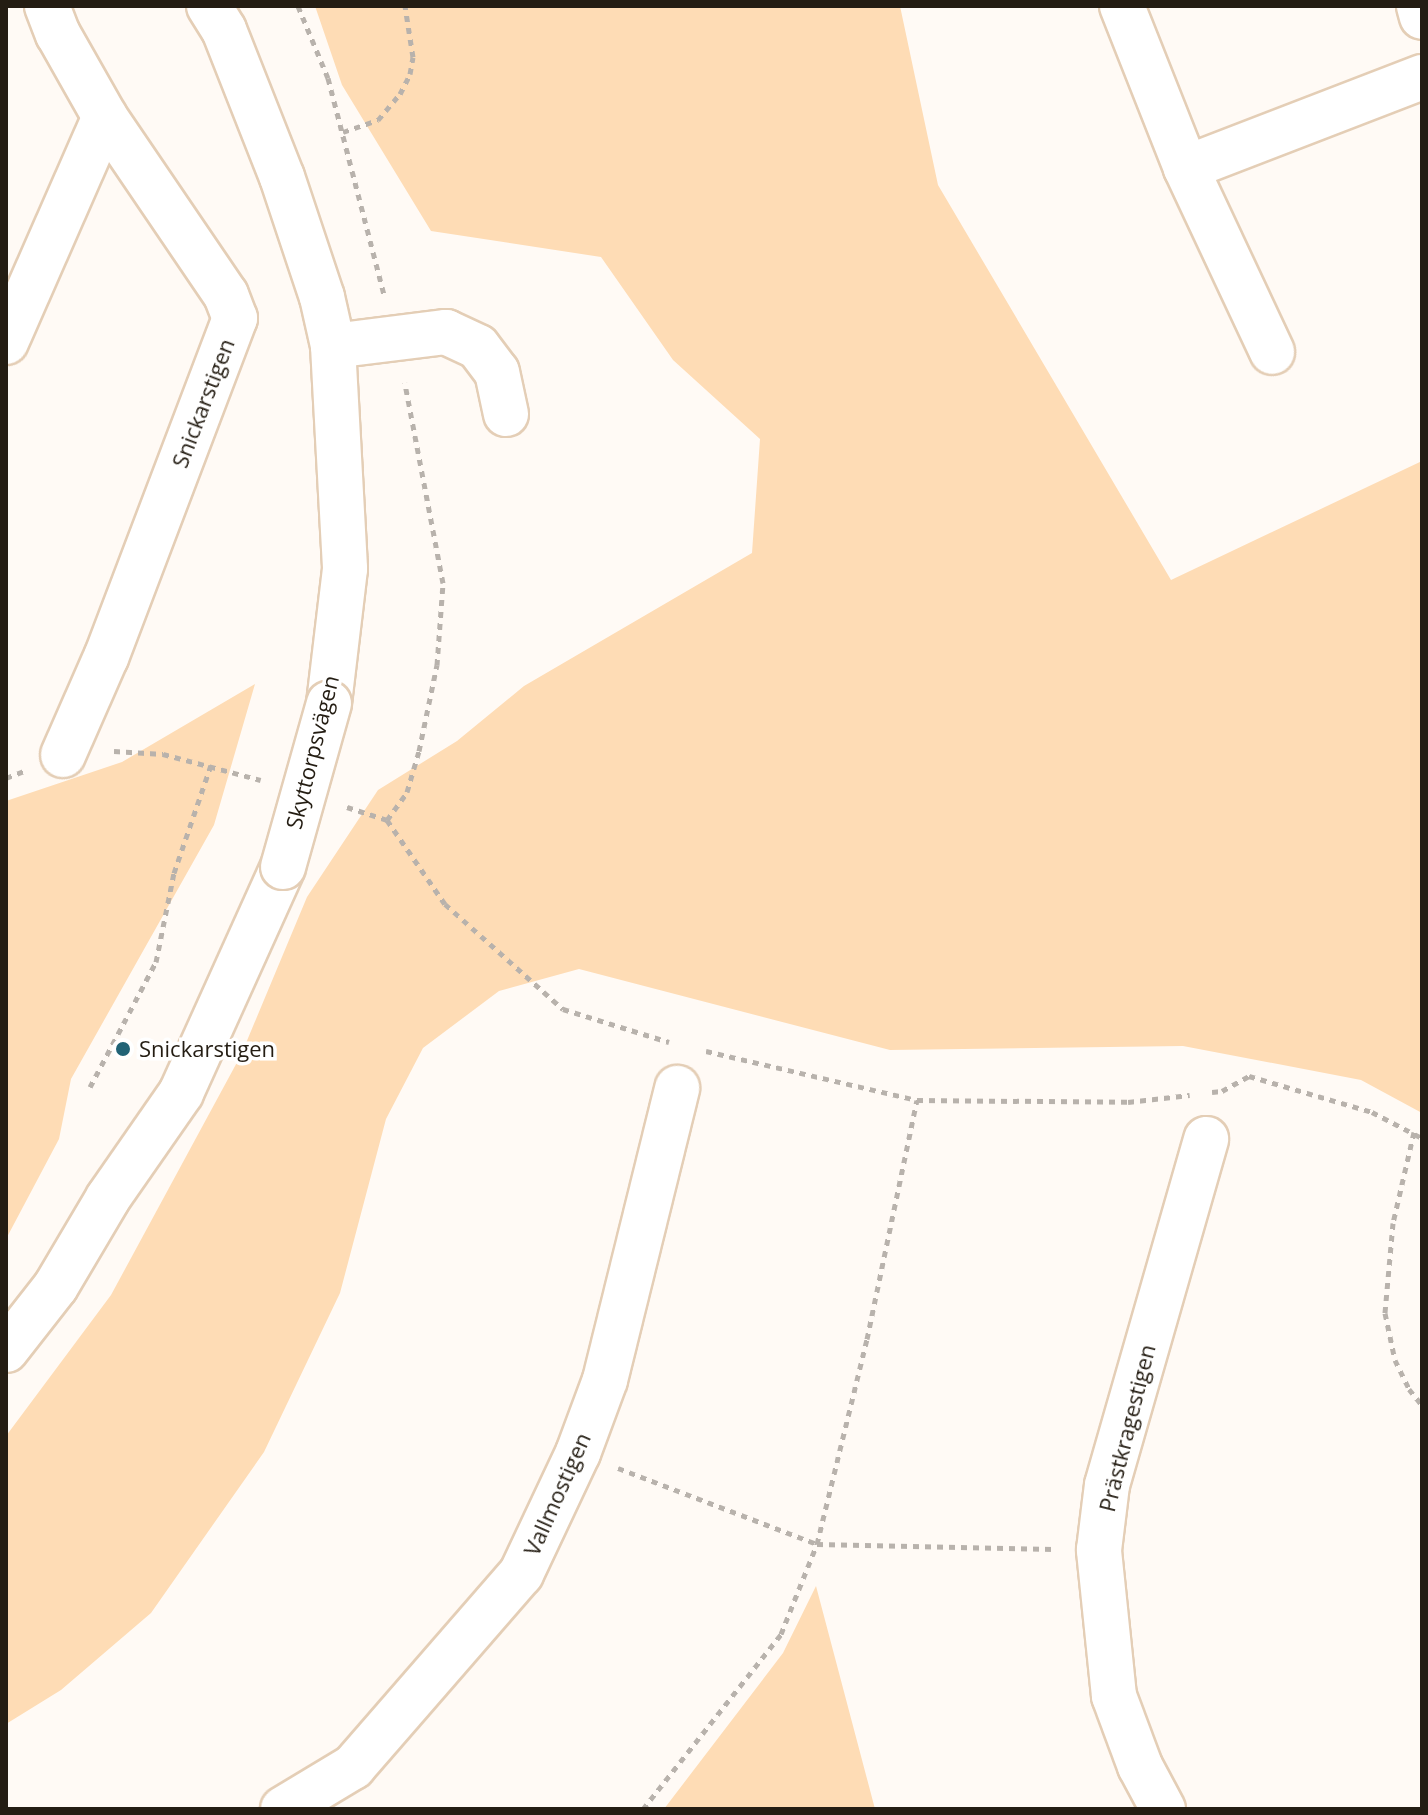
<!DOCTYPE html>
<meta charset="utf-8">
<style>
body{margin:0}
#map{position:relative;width:1428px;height:1815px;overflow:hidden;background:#fffaf5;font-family:"Open Sans",sans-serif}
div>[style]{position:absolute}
.green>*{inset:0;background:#fedcb5}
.path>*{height:5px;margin-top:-2.5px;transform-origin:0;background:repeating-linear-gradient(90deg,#b8b2ac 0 6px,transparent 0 12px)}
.roads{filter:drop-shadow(2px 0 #e4ceb6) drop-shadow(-2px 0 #e4ceb6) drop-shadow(0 2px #e4ceb6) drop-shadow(0 -2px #e4ceb6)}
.minor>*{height:44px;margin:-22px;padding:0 22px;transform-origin:22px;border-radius:22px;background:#fff}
.bridges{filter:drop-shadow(2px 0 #e4ceb6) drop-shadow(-2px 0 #e4ceb6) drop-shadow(0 2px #e4ceb6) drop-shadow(0 -2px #e4ceb6)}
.minor-bridge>*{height:44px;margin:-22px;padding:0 22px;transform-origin:22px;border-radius:22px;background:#fff}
.dots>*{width:22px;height:22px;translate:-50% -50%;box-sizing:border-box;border:4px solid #fff;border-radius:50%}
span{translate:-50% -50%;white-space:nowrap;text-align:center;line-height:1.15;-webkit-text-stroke:7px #fff;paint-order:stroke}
.street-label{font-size:22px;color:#241d13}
.poi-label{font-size:22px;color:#241d13}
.left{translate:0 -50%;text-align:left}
.frame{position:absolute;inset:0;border:8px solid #241d13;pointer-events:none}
</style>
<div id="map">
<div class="green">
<i style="clip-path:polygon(315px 6px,900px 6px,938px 185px,1171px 580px,1422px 461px,1422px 1113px,1361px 1080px,1183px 1046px,890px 1050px,579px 969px,499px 991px,423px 1048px,386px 1119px,340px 1293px,264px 1452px,151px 1613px,61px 1690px,6px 1724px,6px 1436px,111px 1295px,241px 1055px,307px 897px,378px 790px,457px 741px,524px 686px,752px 553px,760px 439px,673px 360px,601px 257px,431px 231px,342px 85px)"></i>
<i style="clip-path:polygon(255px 684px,214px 825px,71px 1079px,59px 1139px,6px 1239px,6px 801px,122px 762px)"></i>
<i style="clip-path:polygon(816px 1586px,875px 1809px,664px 1809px,783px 1653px)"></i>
</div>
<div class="path">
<i style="left:298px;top:6px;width:78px;rotate:67.4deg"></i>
<i style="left:328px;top:78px;width:224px;rotate:75.5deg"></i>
<i style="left:343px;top:132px;width:37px;rotate:-19deg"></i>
<i style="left:378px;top:120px;width:34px;rotate:-50deg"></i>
<i style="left:400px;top:94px;width:22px;rotate:-63deg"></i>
<i style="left:410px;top:74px;width:17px;rotate:-80deg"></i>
<i style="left:413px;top:57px;width:52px;rotate:-98.9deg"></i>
<i style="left:114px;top:751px;width:49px;rotate:3.5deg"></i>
<i style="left:163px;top:754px;width:101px;rotate:14.9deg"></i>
<i style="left:6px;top:778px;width:19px;rotate:-21deg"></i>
<i style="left:347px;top:807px;width:42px;rotate:18deg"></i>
<i style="left:387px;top:820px;width:102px;rotate:55.4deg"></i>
<i style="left:445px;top:904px;width:158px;rotate:41.7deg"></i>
<i style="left:563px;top:1009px;width:111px;rotate:17.3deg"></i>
<i style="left:387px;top:820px;width:34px;rotate:-54deg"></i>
<i style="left:407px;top:792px;width:43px;rotate:-73.7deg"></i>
<i style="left:419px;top:751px;width:88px;rotate:-78.2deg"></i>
<i style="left:437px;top:665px;width:82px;rotate:-85.8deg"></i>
<i style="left:443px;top:583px;width:204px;rotate:-100.8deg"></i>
<i style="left:706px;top:1051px;width:217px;rotate:13.1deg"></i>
<i style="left:917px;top:1100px;width:211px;rotate:0.5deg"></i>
<i style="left:1128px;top:1102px;width:62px;rotate:-6.4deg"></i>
<i style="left:90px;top:1087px;width:141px;rotate:-62.2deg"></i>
<i style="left:156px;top:962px;width:91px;rotate:-78.6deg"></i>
<i style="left:174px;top:873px;width:114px;rotate:-71.1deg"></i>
<i style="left:1212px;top:1092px;width:10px;rotate:-6deg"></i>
<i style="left:1222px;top:1091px;width:31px;rotate:-29deg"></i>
<i style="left:1249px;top:1076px;width:128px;rotate:16.3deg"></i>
<i style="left:1372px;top:1112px;width:56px;rotate:27.5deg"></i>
<i style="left:1414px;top:1132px;width:93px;rotate:103deg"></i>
<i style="left:1393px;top:1223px;width:90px;rotate:95.1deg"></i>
<i style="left:1385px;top:1313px;width:48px;rotate:78deg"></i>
<i style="left:1395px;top:1360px;width:32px;rotate:64deg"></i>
<i style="left:1409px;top:1389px;width:21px;rotate:51deg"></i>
<i style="left:618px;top:1468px;width:213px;rotate:20.9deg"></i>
<i style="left:817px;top:1544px;width:237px;rotate:1.2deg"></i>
<i style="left:643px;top:1809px;width:223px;rotate:-51.7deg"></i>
<i style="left:781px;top:1634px;width:97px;rotate:-68.2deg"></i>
<i style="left:817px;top:1544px;width:211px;rotate:-76.3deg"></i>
<i style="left:867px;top:1339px;width:244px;rotate:-78.2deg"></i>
</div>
<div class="roads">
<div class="minor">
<i style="left:47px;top:6px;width:30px;rotate:69deg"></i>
<i style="left:58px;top:34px;width:95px;rotate:60.5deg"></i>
<i style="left:105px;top:117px;width:215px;rotate:55.8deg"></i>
<i style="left:226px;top:295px;width:25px;rotate:69deg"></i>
<i style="left:235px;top:318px;width:363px;rotate:110.8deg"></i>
<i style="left:106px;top:657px;width:107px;rotate:113.7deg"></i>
<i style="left:209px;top:6px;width:28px;rotate:58deg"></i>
<i style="left:224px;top:30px;width:158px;rotate:68.5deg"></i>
<i style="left:282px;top:177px;width:126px;rotate:71.6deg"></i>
<i style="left:322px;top:297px;width:50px;rotate:77.3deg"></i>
<i style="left:333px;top:346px;width:223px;rotate:86.9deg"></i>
<i style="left:345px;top:569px;width:135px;rotate:96.8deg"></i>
<i style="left:1122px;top:6px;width:174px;rotate:68.4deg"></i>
<i style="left:1186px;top:168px;width:253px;rotate:-21.1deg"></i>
<i style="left:1419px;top:6px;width:11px;rotate:75deg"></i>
<i style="left:1186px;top:168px;width:203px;rotate:64.9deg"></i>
<i style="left:6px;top:342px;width:246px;rotate:-66.3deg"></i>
<i style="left:333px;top:346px;width:114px;rotate:-7.1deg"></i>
<i style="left:446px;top:332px;width:35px;rotate:25deg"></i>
<i style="left:478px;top:347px;width:31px;rotate:53deg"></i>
<i style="left:497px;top:372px;width:43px;rotate:77.9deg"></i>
<i style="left:6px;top:1350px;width:81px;rotate:-52deg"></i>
<i style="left:56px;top:1286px;width:102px;rotate:-59.4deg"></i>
<i style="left:108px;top:1198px;width:128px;rotate:-55.2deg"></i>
<i style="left:181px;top:1093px;width:248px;rotate:-65.7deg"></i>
<i style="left:283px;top:1809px;width:82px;rotate:-31deg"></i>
<i style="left:353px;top:1767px;width:256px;rotate:-49deg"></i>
<i style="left:521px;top:1574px;width:134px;rotate:-64.8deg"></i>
<i style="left:578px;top:1453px;width:78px;rotate:-69.7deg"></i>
<i style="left:605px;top:1380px;width:301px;rotate:-76.1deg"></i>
<i style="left:1163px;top:1809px;width:49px;rotate:-118.1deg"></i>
<i style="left:1140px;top:1766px;width:75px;rotate:-110.4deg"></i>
<i style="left:1114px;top:1696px;width:147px;rotate:-95.9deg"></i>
<i style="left:1099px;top:1550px;width:65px;rotate:-83deg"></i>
<i style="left:1107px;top:1485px;width:360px;rotate:-74deg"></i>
</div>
</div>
<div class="bridges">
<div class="minor-bridge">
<i style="left:283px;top:867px;width:170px;rotate:-74.3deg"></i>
</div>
</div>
<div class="dots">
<i style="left:123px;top:1049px;background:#216376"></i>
</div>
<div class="street-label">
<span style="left:203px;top:403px;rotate:-69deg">Snickarstigen</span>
<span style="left:312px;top:752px;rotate:-76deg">Skyttorpsvägen</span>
<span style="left:1127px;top:1428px;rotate:-76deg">Prästkragestigen</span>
<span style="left:557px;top:1494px;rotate:-66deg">Vallmostigen</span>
</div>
<div class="poi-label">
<span class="left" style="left:139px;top:1049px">Snickarstigen</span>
</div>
<div class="frame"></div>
</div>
